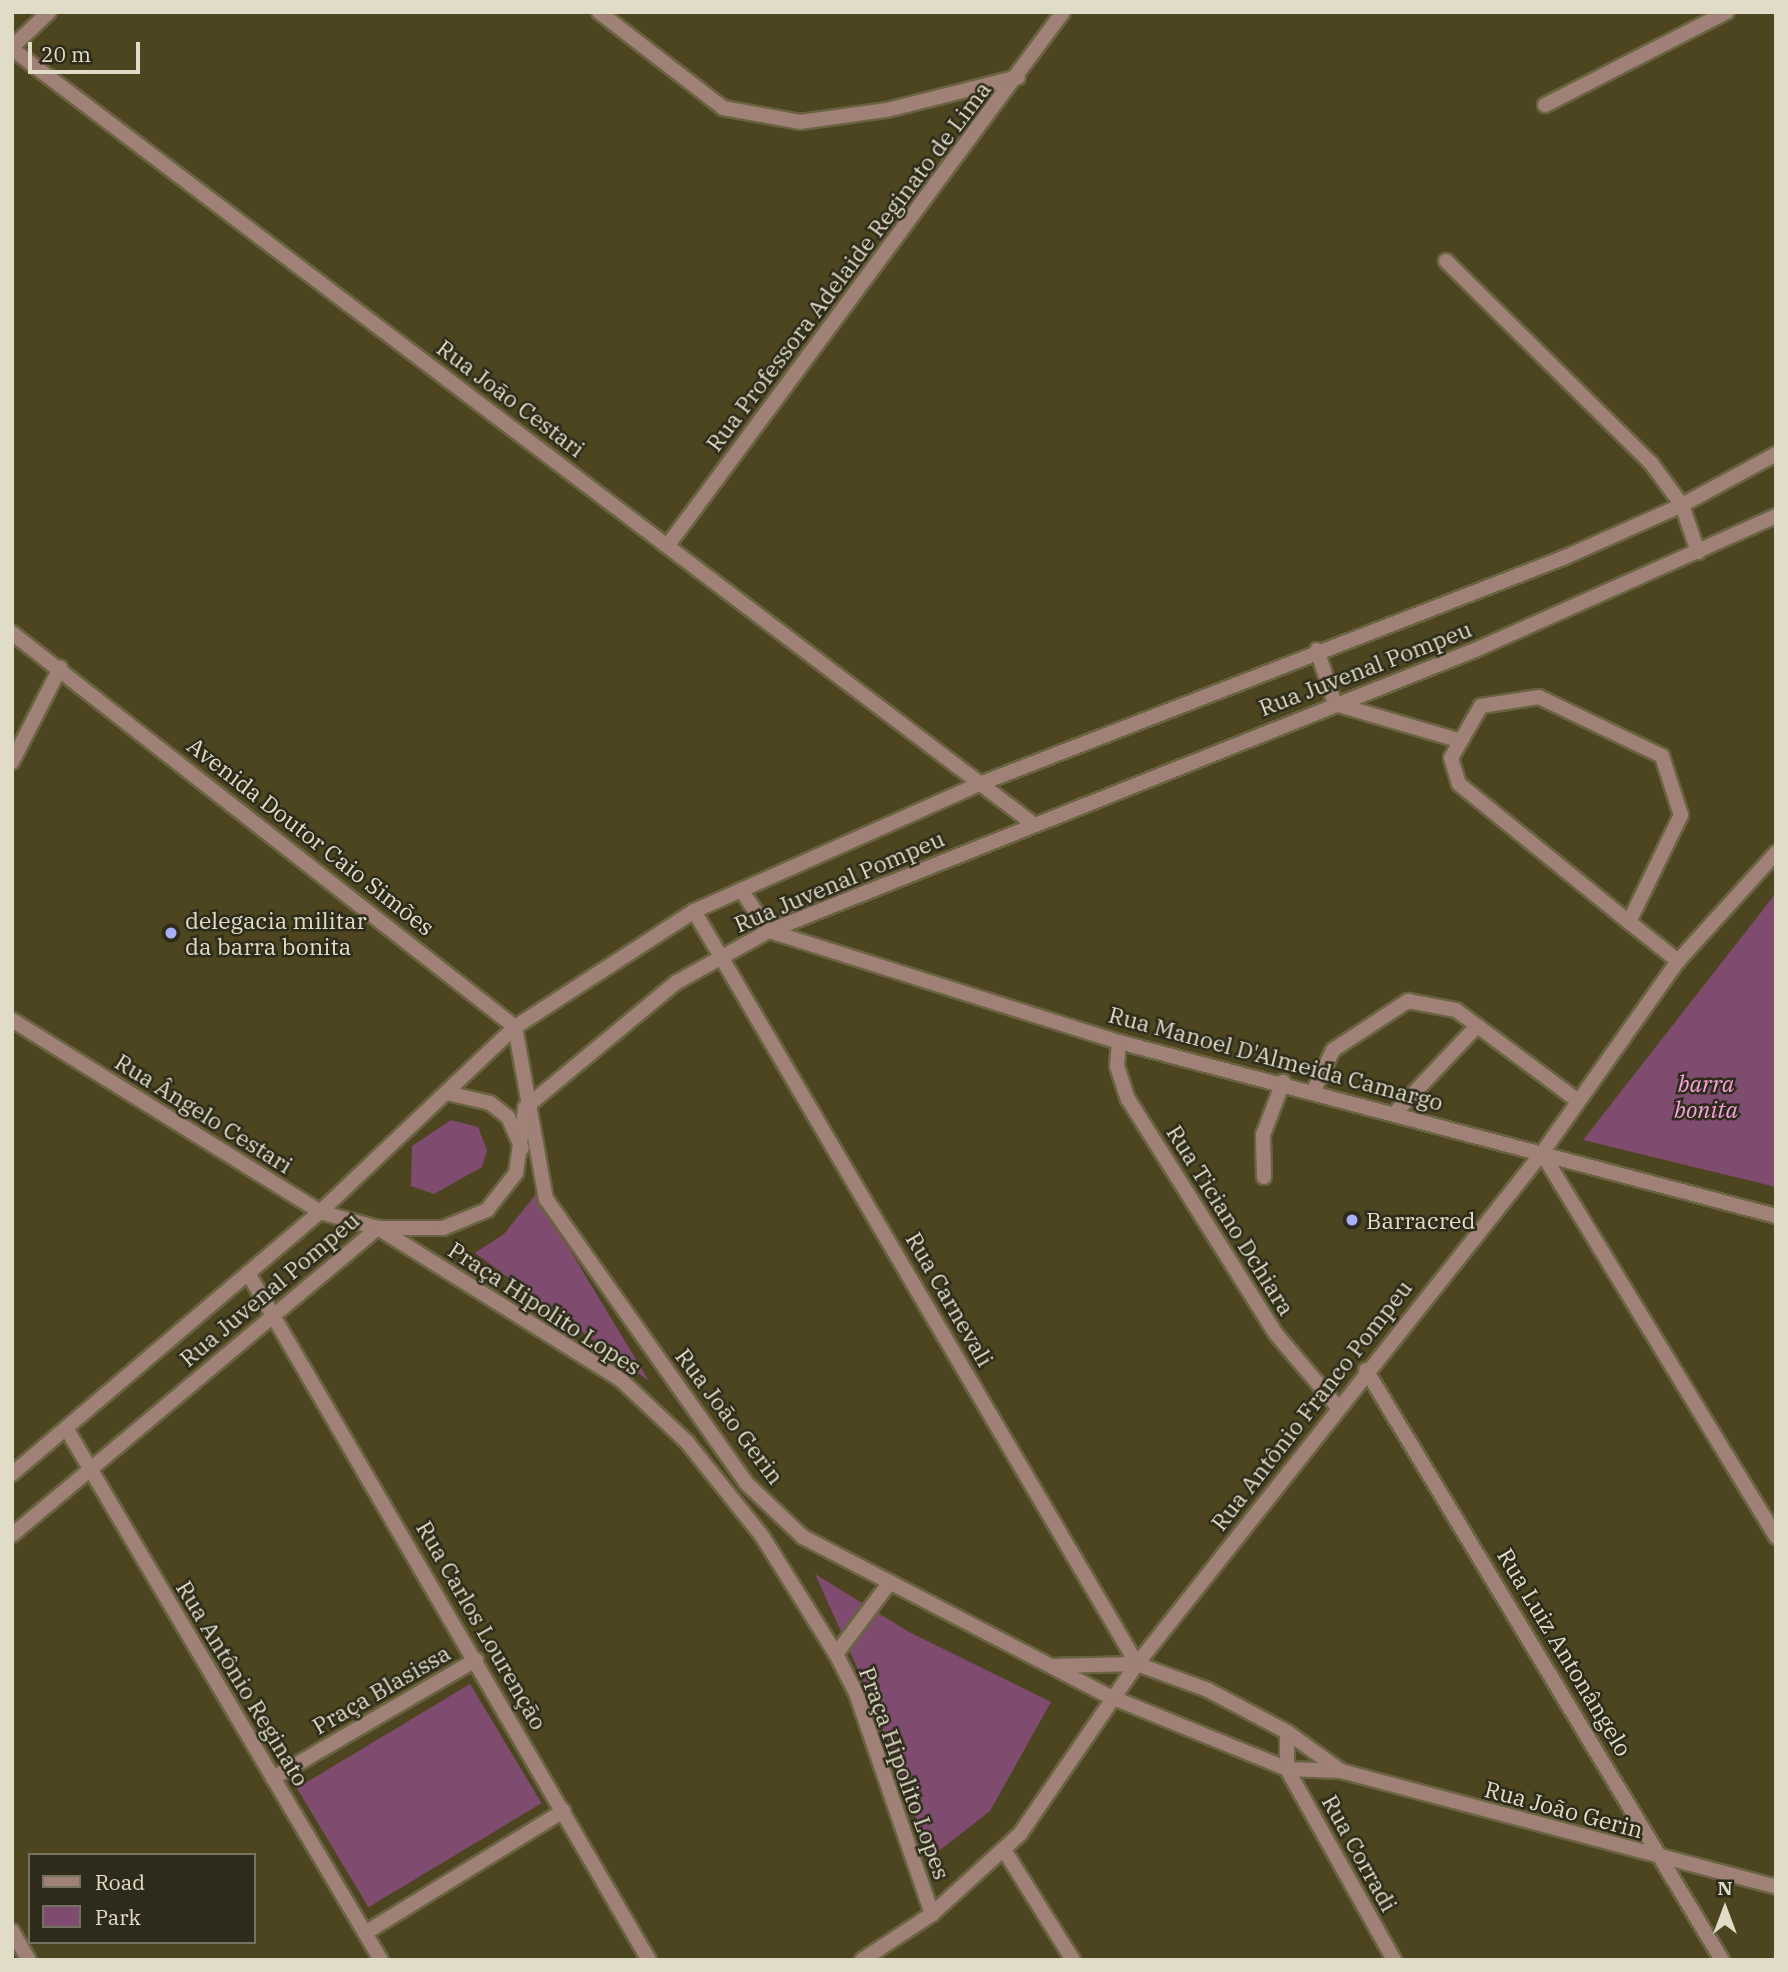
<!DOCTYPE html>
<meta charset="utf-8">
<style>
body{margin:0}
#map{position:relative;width:1788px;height:1972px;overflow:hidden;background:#4c4520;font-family:"IBM Plex Serif",serif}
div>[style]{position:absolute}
.green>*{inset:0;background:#7f4c70;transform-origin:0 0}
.roads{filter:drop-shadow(2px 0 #6a6342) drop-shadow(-2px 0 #6a6342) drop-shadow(0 2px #6a6342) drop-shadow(0 -2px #6a6342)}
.service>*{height:14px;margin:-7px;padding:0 7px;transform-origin:7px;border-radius:7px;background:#a08177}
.minor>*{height:14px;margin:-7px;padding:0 7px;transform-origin:7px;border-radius:7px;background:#a08177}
.tertiary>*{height:14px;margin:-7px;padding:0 7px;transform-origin:7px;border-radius:7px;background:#a08177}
.dots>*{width:19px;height:19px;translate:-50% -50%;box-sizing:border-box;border:4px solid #2e2b1b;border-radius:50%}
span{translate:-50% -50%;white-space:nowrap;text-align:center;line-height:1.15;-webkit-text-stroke:5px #2e2b1b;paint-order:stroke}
.street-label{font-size:23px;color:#e0dcc8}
.poi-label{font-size:23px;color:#e0dcc8}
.left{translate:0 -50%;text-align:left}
.park-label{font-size:23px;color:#f4a2db;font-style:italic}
.frame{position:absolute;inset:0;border:14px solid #e0dcc8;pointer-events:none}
.legend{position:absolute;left:28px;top:1853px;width:228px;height:91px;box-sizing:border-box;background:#2e2b1b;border:2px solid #757260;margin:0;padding:9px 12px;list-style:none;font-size:21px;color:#e0dcc8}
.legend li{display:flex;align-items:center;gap:14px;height:35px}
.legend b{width:35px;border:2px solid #757260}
.north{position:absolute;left:1690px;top:1874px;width:70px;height:70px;-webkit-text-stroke:5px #2e2b1b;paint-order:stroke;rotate:0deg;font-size:19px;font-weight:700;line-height:28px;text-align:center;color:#e0dcc8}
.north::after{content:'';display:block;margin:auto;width:24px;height:32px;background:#e0dcc8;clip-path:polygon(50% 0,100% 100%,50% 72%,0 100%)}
.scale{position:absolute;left:28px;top:42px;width:112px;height:32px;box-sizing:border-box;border:4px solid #e0dcc8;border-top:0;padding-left:9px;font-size:21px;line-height:24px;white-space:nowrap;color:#e0dcc8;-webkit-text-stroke:5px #2e2b1b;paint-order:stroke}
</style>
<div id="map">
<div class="green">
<i style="clip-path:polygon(1776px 893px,1776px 1187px,1583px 1140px)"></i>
<i style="clip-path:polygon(451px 1120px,478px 1127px,487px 1150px,482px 1167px,434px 1194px,411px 1186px,412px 1146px)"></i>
<i style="clip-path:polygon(536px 1194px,649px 1381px,475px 1253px,504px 1234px)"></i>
<i style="clip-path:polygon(815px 1574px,909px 1632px,1051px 1702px,990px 1811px,931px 1857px,869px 1694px)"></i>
<i style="left:470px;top:1684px;width:139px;height:202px;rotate:59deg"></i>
</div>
<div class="roads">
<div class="service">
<i style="left:1446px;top:261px;width:288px;rotate:44.6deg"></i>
<i style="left:1651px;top:463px;width:52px;rotate:53.6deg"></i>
<i style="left:1317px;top:650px;width:57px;rotate:71.6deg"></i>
<i style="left:1335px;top:704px;width:128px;rotate:16.3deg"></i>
<i style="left:1629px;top:922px;width:119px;rotate:-64.1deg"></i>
<i style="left:1681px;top:815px;width:62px;rotate:-107.9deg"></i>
<i style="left:1662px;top:756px;width:136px;rotate:-154.4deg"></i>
<i style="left:1539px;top:697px;width:59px;rotate:171.2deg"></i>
<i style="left:1481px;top:706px;width:60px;rotate:120deg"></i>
<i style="left:1451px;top:758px;width:27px;rotate:73deg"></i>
<i style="left:1459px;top:784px;width:219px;rotate:39.1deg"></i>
<i style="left:1629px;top:922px;width:63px;rotate:38.5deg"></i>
<i style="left:1314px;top:1090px;width:44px;rotate:-64.6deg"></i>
<i style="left:1333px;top:1050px;width:90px;rotate:-33.2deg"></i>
<i style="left:1408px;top:1001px;width:49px;rotate:10.6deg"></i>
<i style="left:1456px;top:1010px;width:152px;rotate:36.7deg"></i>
<i style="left:1395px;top:1113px;width:120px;rotate:-46.7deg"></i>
<i style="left:836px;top:1654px;width:90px;rotate:-53.1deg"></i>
</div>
<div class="minor">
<i style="left:599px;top:12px;width:157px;rotate:37.7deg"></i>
<i style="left:723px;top:108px;width:78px;rotate:10.3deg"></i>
<i style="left:800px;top:122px;width:88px;rotate:-7.9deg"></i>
<i style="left:887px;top:110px;width:135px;rotate:-14.1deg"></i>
<i style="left:12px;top:47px;width:51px;rotate:-43.4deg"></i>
<i style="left:12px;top:49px;width:1280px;rotate:37.19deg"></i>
<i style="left:1545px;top:105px;width:204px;rotate:-27.1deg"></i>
<i style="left:668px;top:545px;width:663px;rotate:-53.46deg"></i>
<i style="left:741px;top:890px;width:50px;rotate:55.7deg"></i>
<i style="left:769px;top:931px;width:367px;rotate:17.6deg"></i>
<i style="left:1119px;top:1042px;width:680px;rotate:14.83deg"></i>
<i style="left:694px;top:911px;width:874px;rotate:59.53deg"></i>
<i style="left:1137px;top:1664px;width:652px;rotate:-51.6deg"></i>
<i style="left:1542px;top:1153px;width:235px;rotate:-54.7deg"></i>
<i style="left:1678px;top:961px;width:146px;rotate:-47.8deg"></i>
<i style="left:1119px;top:1042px;width:24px;rotate:95deg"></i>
<i style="left:1117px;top:1066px;width:35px;rotate:72deg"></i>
<i style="left:1128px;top:1099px;width:278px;rotate:57.8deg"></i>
<i style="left:1276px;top:1334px;width:96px;rotate:49.7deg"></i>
<i style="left:1542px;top:1153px;width:450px;rotate:58.6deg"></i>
<i style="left:1264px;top:1177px;width:42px;rotate:-91.4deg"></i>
<i style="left:1263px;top:1135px;width:57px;rotate:-69.3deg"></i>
<i style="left:248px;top:1273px;width:795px;rotate:59.73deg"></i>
<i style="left:1366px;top:1370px;width:689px;rotate:58.89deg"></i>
<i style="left:66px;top:1428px;width:618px;rotate:59.37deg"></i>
<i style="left:1287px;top:1732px;width:37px;rotate:90deg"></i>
<i style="left:1287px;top:1769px;width:219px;rotate:60.7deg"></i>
<i style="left:273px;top:1778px;width:235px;rotate:-30.2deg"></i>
<i style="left:1004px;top:1850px;width:130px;rotate:57.9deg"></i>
<i style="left:12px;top:1931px;width:34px;rotate:60deg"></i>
<i style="left:365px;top:1933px;width:233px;rotate:-31.6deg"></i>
<i style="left:862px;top:1960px;width:84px;rotate:-33.3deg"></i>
</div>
<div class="tertiary">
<i style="left:1682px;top:505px;width:50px;rotate:71.2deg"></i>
<i style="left:12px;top:633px;width:639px;rotate:38.07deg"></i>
<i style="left:515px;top:1027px;width:175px;rotate:79.8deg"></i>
<i style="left:546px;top:1199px;width:347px;rotate:54.8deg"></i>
<i style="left:746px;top:1483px;width:79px;rotate:43.5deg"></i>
<i style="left:803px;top:1537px;width:347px;rotate:27.5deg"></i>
<i style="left:1111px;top:1697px;width:190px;rotate:22.2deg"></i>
<i style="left:1287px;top:1769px;width:54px;rotate:2.1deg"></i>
<i style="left:1341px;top:1771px;width:450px;rotate:14.9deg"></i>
<i style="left:12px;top:762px;width:106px;rotate:-62.9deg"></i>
<i style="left:12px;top:1020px;width:363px;rotate:31.9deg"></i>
<i style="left:320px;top:1212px;width:60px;rotate:15.4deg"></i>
<i style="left:378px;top:1228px;width:287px;rotate:32deg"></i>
<i style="left:621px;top:1380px;width:91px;rotate:43.2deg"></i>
<i style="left:687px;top:1442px;width:120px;rotate:51.4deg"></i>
<i style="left:762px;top:1536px;width:139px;rotate:57.9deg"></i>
<i style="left:836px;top:1654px;width:44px;rotate:62.9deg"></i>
<i style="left:856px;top:1693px;width:234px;rotate:71deg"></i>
<i style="left:932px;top:1914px;width:119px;rotate:-42.3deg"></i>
<i style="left:1020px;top:1834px;width:206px;rotate:-55.5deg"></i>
<i style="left:447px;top:1093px;width:44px;rotate:13.1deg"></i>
<i style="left:490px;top:1103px;width:23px;rotate:38deg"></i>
<i style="left:508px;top:1117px;width:34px;rotate:66deg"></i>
<i style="left:12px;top:1474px;width:404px;rotate:-40.4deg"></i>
<i style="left:320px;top:1212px;width:269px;rotate:-43.5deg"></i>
<i style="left:515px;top:1027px;width:213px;rotate:-32.9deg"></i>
<i style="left:694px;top:911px;width:315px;rotate:-24deg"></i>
<i style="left:982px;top:783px;width:623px;rotate:-21.17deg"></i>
<i style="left:1563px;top:558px;width:130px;rotate:-24deg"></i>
<i style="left:1682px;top:505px;width:107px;rotate:-28.5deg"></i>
<i style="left:12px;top:1535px;width:478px;rotate:-40deg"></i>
<i style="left:378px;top:1228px;width:65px"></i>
<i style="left:443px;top:1228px;width:48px;rotate:-22.2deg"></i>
<i style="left:487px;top:1210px;width:47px;rotate:-51.9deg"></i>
<i style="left:516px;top:1173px;width:66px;rotate:-82.1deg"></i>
<i style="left:525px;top:1108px;width:197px;rotate:-39.7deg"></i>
<i style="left:677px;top:982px;width:105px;rotate:-29deg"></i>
<i style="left:769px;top:931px;width:760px;rotate:-21.7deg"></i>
<i style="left:1475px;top:650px;width:329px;rotate:-24deg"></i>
<i style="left:1052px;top:1666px;width:85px;rotate:-1.3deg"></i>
<i style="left:1137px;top:1664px;width:76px;rotate:20.1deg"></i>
<i style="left:1208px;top:1690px;width:89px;rotate:28deg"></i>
<i style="left:1287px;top:1732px;width:67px;rotate:35.8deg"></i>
</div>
</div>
<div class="dots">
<i style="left:171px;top:933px;background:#a8b0fc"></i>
<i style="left:1352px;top:1220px;background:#a8b0fc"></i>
</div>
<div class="street-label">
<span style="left:848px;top:266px;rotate:-53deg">Rua Professora Adelaide Reginato de Lima</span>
<span style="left:511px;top:398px;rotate:37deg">Rua João Cestari</span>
<span style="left:1365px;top:668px;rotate:-21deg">Rua Juvenal Pompeu</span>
<span style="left:311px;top:836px;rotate:38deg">Avenida Doutor Caio Simões</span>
<span style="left:839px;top:881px;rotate:-23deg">Rua Juvenal Pompeu</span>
<span style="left:1276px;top:1058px;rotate:15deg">Rua Manoel D'Almeida Camargo</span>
<span style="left:204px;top:1113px;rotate:32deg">Rua Ângelo Cestari</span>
<span style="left:1231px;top:1220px;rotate:58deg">Rua Ticiano Dchiara</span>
<span style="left:269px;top:1289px;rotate:-40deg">Rua Juvenal Pompeu</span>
<span style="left:950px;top:1299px;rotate:60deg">Rua Carnevali</span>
<span style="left:545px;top:1308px;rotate:33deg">Praça Hipolito Lopes</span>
<span style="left:1311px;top:1405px;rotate:-52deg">Rua Antônio Franco Pompeu</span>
<span style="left:730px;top:1416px;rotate:53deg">Rua João Gerin</span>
<span style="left:482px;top:1625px;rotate:60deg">Rua Carlos Lourenção</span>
<span style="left:1565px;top:1652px;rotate:59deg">Rua Luiz Antonângelo</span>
<span style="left:243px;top:1683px;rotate:59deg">Rua Antônio Reginato</span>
<span style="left:381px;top:1689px;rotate:-30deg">Praça Blasissa</span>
<span style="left:905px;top:1773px;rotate:70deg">Praça Hipolito Lopes</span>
<span style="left:1564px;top:1809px;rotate:15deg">Rua João Gerin</span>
<span style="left:1360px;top:1853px;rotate:61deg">Rua Corradi</span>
</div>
<div class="poi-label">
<span class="left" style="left:185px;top:933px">delegacia militar<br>da barra bonita</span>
<span class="left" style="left:1366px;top:1220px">Barracred</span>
</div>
<div class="park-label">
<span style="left:1706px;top:1096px">barra<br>bonita</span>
</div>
<div class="frame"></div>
<ul class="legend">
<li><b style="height:9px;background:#a08177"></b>Road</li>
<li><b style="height:19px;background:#7f4c70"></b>Park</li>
</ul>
<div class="north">N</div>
<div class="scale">20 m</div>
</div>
